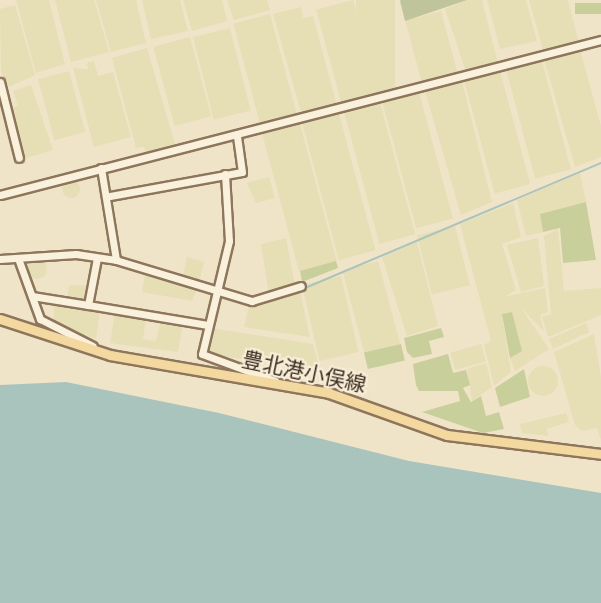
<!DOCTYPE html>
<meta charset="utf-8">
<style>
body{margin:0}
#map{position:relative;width:601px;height:603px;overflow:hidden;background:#f0e4c8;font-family:"Crimson Pro","Noto Sans JP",serif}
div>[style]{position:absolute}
.farmland>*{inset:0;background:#e6deb5;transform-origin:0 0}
.round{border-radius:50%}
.green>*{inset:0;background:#c9cf9b;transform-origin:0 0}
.cemetery>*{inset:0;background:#bfc49a}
.water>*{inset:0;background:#a9c4bc}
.stream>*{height:2px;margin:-1px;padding:0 1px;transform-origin:1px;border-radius:1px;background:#a9c4bc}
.roads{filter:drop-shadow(2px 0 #8d765c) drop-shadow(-2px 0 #8d765c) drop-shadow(0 2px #8d765c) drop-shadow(0 -2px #8d765c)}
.minor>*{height:7px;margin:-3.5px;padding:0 3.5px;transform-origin:3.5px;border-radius:3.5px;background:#faf1dc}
.major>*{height:9px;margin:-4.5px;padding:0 4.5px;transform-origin:4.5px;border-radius:4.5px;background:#f3d9a0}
span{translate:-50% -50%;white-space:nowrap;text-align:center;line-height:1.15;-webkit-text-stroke:4.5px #f7eed8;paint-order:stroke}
.street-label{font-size:21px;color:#3d2e20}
</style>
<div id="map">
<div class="farmland">
<i style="clip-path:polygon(16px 0,49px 0,65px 64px,36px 73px)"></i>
<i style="clip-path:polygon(55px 0,94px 0,109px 52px,71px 62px)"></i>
<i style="clip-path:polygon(96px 0,136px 0,146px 43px,111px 52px)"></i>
<i style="clip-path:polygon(142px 0,180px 0,188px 31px,151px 39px)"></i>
<i style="clip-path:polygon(183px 0,222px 0,227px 21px,192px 31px)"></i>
<i style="clip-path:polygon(227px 0,267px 0,270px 10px,234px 20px)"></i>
<i style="left:353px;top:0;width:99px;height:38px;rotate:75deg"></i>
<i style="left:356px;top:0;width:39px;height:98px"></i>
<i style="clip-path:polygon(467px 0,482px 0,498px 63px,466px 72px,445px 9px)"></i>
<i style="clip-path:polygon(487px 0,526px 0,537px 41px,500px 49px)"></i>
<i style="clip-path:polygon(529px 0,568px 0,579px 43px,544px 53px)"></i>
<i style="clip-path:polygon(15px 5px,35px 75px,9px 87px,1px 72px,0 9px)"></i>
<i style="clip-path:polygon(301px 7px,303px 18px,313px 16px,337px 106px,302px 116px,273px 14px)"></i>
<i style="left:441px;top:11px;width:65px;height:37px;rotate:75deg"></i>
<i style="left:270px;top:14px;width:106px;height:38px;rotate:75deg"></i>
<i style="left:230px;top:28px;width:85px;height:38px;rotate:76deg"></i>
<i style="left:190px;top:37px;width:82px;height:38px;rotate:75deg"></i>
<i style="clip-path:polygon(147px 48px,175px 144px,146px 155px,144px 147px,136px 148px,112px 58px)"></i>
<i style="clip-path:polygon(580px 50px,601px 126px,601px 157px,575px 167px,544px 59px)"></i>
<i style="clip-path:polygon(94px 61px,98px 76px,113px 72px,131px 137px,94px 147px,73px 68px,88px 69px,87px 63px)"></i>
<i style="left:542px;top:61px;width:112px;height:37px;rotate:75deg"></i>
<i style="left:69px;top:71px;width:63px;height:32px;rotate:75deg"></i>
<i style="left:500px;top:71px;width:117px;height:37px;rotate:75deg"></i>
<i style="clip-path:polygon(462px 81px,492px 202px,461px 215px,425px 91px)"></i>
<i style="clip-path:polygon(31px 85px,53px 150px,23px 159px,9px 109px,18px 106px,13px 91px)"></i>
<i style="left:419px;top:92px;width:131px;height:38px;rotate:75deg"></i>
<i style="left:380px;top:103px;width:136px;height:37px;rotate:75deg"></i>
<i style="left:339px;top:114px;width:141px;height:38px;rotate:75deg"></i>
<i style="left:300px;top:124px;width:142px;height:39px;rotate:75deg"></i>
<i style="clip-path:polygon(580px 173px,586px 202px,540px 214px,543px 232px,526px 236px,517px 200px)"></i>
<i style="clip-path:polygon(269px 177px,275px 198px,256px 203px,247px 183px)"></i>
<i class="round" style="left:62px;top:180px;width:18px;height:18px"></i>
<i style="clip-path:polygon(513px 203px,521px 237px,502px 244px,516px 290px,504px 297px,545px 288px,548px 312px,540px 315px,544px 331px,521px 308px,549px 349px,515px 371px,510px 358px,521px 351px,512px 312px,502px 314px,511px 372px,494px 386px,484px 345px,491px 341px,460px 224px)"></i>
<i style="left:455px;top:226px;width:61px;height:39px;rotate:76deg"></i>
<i style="clip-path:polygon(558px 229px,564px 291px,601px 288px,601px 315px,548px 337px,542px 317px,551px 314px,544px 236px)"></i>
<i style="clip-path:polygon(286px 238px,295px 286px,269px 295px,261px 244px)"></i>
<i style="clip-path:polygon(538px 238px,544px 286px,521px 292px,507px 245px)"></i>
<i style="clip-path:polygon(417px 242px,438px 326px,407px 336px,382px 257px)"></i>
<i style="clip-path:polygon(187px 257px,204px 262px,199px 283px,183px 277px)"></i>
<i class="round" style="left:27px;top:259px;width:20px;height:20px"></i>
<i style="left:378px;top:261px;width:86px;height:37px;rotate:75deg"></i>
<i style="clip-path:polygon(146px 269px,197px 289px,192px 301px,142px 292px)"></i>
<i style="left:341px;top:276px;width:78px;height:40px;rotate:77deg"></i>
<i style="clip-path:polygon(69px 285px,89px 286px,86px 302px,67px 299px)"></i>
<i style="clip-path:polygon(300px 292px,310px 337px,244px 327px,249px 306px)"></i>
<i style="clip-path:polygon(55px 302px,100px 311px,96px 339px,53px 323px)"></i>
<i style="clip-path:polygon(115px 312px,146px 319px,143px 339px,156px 341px,161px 320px,183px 323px,178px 352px,110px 343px)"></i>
<i style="clip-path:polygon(586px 323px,589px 332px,553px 349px,549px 339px)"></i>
<i style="clip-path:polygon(210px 328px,313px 344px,320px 370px,208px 354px)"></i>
<i style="clip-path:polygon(594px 334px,601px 378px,601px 440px,597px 428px,582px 431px,575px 425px,554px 352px)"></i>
<i style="left:481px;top:344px;width:18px;height:32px;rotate:74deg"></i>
<i style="clip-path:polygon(486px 363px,492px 387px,472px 401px,467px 369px)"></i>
<i class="round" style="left:528px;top:366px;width:30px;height:30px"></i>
<i style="clip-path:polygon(566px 413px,569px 422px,547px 429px,548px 436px,522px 433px,520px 424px)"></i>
</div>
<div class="green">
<i style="left:601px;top:3px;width:11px;height:26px;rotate:90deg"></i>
<i style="clip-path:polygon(586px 202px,596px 260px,563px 263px,560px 228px,543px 232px,540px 214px)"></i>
<i style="clip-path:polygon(336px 261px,338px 268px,302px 282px,300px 271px)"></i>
<i style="clip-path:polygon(512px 312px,522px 351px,510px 358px,502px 314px)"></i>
<i style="clip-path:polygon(441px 328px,444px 337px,429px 341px,432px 354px,413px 358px,407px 352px,404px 338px)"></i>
<i style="left:401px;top:344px;width:17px;height:38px;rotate:77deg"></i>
<i style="clip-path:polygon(448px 354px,453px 373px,466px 370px,470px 385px,463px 388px,471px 402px,481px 396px,486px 416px,499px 412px,504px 429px,483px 433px,422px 412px,460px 401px,458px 391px,419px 391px,416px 385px,413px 364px)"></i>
<i style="clip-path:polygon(524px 369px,530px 397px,500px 407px,495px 388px)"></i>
</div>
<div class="cemetery">
<i style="clip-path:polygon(467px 0,405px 21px,400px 1px,401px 0)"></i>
</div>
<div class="water">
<i style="clip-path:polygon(66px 382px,219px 413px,409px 461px,601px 493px,601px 603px,0 603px,0 385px)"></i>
</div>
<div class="stream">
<i style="left:233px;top:300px;width:11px;rotate:10deg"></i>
<i style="left:253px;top:304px;width:54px;rotate:-17.1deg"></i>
<i style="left:305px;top:288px;width:321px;rotate:-22.9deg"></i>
</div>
<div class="roads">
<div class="minor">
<i style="left:0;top:82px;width:78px;rotate:76deg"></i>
<i style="left:101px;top:168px;width:93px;rotate:80.7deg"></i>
<i style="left:225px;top:174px;width:67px;rotate:86.6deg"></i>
<i style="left:229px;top:241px;width:116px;rotate:103.4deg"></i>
<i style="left:202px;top:354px;width:78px;rotate:20.3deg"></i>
<i style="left:0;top:195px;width:621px;rotate:-14.46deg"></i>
<i style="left:110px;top:196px;width:134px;rotate:-10.3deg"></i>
<i style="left:242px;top:172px;width:36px;rotate:-98deg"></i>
<i style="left:97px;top:258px;width:48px;rotate:100.8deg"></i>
<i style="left:88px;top:305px;width:121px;rotate:9.5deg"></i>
<i style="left:0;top:259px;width:76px;rotate:-3.8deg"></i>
<i style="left:76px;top:254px;width:40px;rotate:8.5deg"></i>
<i style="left:116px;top:260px;width:142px;rotate:16.8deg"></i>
<i style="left:252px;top:301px;width:51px;rotate:-17deg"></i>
<i style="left:19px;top:261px;width:62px;rotate:70.1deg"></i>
<i style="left:40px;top:319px;width:59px;rotate:27deg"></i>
<i style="left:32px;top:296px;width:57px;rotate:9.1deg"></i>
</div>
<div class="major">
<i style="left:0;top:319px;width:116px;rotate:18.1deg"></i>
<i style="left:110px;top:355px;width:222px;rotate:9.8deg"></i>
<i style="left:329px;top:393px;width:125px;rotate:19.6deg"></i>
<i style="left:447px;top:435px;width:155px;rotate:7deg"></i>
</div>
</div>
<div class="street-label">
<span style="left:304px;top:372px;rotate:12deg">豊北港小俣線</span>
</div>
</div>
